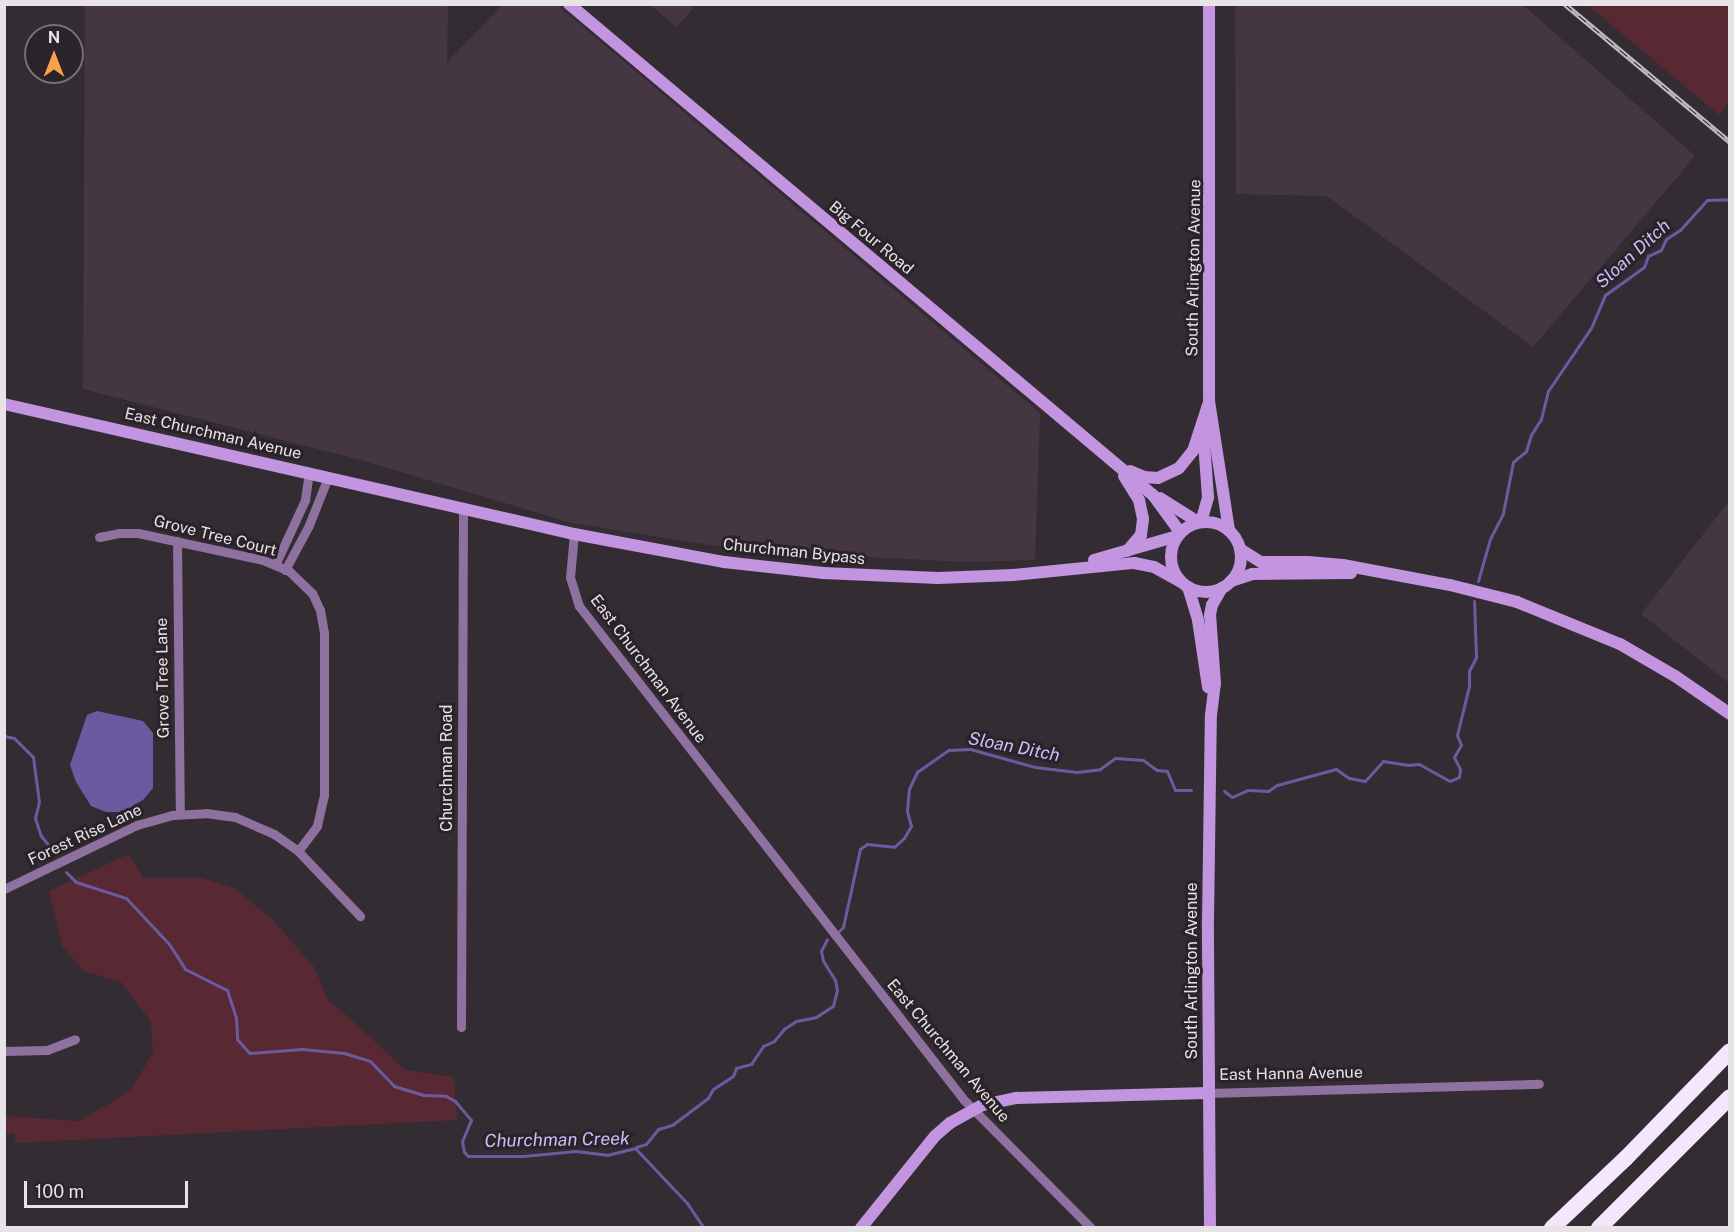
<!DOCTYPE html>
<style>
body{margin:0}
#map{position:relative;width:1734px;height:1232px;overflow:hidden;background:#342c33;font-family:"Public Sans",sans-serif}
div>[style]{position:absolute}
.built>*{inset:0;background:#443742}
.green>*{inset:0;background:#582933}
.water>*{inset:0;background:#6c5aa1}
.stream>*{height:3px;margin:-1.5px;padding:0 1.5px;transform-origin:1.5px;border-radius:1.5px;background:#6c5aa1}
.street>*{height:9px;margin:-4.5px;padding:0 4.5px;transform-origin:4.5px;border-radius:4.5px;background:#8e719f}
.secondary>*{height:12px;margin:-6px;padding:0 6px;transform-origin:6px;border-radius:6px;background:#c394df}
.secondary>.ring{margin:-6px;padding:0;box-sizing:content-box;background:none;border:12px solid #c394df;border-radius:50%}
.highway>*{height:16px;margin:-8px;padding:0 8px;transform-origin:8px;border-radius:8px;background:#f4e6fd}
.rail>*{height:5px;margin-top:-2.5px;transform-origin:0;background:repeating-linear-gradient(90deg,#2a2329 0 9px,#c2bdc1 0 18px);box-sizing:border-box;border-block:2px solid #c2bdc1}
span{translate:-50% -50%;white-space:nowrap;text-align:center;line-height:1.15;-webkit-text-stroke:6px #2a2329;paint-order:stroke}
.street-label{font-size:16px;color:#e8e3e7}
.water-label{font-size:18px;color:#cabefa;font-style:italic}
.frame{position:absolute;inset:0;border:6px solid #e8e3e7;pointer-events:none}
.north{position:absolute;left:24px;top:24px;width:60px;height:60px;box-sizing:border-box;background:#2a2329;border:2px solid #767075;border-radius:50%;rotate:0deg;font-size:16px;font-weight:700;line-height:24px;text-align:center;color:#e8e3e7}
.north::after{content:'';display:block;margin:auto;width:21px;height:27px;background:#f7a149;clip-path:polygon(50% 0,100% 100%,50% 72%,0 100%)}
.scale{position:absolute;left:24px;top:1181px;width:164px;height:27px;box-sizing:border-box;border:3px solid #e8e3e7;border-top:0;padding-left:8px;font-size:18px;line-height:21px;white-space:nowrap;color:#e8e3e7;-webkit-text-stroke:4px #2a2329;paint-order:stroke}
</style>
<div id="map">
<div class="built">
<i style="clip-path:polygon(85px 5px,448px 5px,447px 62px,503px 5px,557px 5px,1040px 413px,1035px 560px,966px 562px,747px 551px,572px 523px,357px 459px,83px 389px)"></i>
<i style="clip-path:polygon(650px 5px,696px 5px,677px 27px)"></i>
<i style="clip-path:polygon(1235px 5px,1523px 5px,1695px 156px,1533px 347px,1327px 196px,1236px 194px)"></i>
<i style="clip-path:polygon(1729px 501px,1729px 683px,1641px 614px)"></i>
</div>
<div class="green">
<i style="clip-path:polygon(1588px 5px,1729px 5px,1729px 101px,1719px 115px)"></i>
<i style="clip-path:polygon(129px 854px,143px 878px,202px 878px,234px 888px,272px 919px,315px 968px,328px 1001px,350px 1018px,405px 1070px,454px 1077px,457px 1120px,16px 1143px,14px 1133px,5px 1134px,5px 1116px,80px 1121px,130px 1091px,153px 1053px,151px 1022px,121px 982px,84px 971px,62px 946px,49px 891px)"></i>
</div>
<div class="water">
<i style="clip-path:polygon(97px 711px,143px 721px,153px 733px,153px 788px,143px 800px,122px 812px,106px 812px,91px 806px,76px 782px,70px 765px,87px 715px)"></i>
</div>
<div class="stream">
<i style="left:1478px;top:581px;width:44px;rotate:-74.1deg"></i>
<i style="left:1490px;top:539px;width:29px;rotate:-63deg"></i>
<i style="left:1503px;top:513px;width:52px;rotate:-78.9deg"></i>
<i style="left:1513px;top:462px;width:17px;rotate:-40deg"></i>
<i style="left:1526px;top:451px;width:17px;rotate:-73deg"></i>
<i style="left:1531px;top:435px;width:19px;rotate:-58deg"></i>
<i style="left:1541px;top:419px;width:29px;rotate:-76deg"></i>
<i style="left:1548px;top:391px;width:76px;rotate:-55.7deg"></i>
<i style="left:1591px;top:328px;width:36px;rotate:-67deg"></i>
<i style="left:1605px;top:295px;width:48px;rotate:-35.7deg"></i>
<i style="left:1644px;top:267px;width:12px;rotate:-70deg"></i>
<i style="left:1648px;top:256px;width:14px;rotate:-25deg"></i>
<i style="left:1661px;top:250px;width:12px;rotate:-66deg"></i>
<i style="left:1666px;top:239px;width:17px;rotate:-33deg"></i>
<i style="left:1680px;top:230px;width:40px;rotate:-48deg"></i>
<i style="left:1707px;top:200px;width:23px;rotate:-2deg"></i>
<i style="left:4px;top:736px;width:10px;rotate:11deg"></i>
<i style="left:14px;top:738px;width:27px;rotate:45deg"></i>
<i style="left:33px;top:757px;width:45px;rotate:82.4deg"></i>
<i style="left:39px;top:802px;width:16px;rotate:104deg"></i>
<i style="left:35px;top:818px;width:19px;rotate:72deg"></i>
<i style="left:41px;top:836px;width:22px;rotate:51deg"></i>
<i style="left:1224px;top:791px;width:10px;rotate:37deg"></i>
<i style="left:1232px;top:797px;width:17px;rotate:-24deg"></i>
<i style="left:1248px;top:790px;width:20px;rotate:3deg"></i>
<i style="left:1268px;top:791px;width:11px;rotate:-34deg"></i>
<i style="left:1277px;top:785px;width:61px;rotate:-15.2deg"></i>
<i style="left:1336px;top:769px;width:16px;rotate:35deg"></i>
<i style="left:1349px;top:778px;width:16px;rotate:11deg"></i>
<i style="left:1365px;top:781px;width:27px;rotate:-48deg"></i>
<i style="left:1383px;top:761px;width:24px;rotate:9deg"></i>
<i style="left:1407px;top:765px;width:12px;rotate:-5deg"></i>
<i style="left:1419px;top:764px;width:35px;rotate:29deg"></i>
<i style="left:1450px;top:781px;width:10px;rotate:-24deg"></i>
<i style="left:1459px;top:777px;width:8px;rotate:-83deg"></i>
<i style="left:1460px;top:769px;width:13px;rotate:-117deg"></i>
<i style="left:1454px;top:757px;width:14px;rotate:-60deg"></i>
<i style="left:1461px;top:745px;width:11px;rotate:-112deg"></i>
<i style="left:1457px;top:735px;width:50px;rotate:-76.2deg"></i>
<i style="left:1469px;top:686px;width:15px;rotate:-90deg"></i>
<i style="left:1469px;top:671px;width:16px;rotate:-63deg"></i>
<i style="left:1476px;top:657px;width:56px;rotate:-92deg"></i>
<i style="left:66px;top:872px;width:14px;rotate:45deg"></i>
<i style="left:76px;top:882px;width:52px;rotate:17.7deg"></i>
<i style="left:126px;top:898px;width:63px;rotate:46.9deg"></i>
<i style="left:169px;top:944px;width:30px;rotate:57deg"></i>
<i style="left:185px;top:969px;width:47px;rotate:26.6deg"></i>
<i style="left:227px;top:990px;width:28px;rotate:72deg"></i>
<i style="left:236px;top:1017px;width:22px;rotate:87deg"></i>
<i style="left:237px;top:1039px;width:18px;rotate:49deg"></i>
<i style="left:249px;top:1053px;width:53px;rotate:-4.3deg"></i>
<i style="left:302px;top:1049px;width:42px;rotate:5.4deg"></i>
<i style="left:344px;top:1053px;width:27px;rotate:17deg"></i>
<i style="left:370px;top:1061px;width:35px;rotate:46deg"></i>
<i style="left:394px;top:1086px;width:30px;rotate:17deg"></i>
<i style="left:423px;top:1095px;width:23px;rotate:2deg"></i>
<i style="left:446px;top:1096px;width:10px;rotate:29deg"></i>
<i style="left:455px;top:1101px;width:25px;rotate:50deg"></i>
<i style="left:471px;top:1120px;width:23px;rotate:113deg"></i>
<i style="left:462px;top:1141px;width:11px;rotate:80deg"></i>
<i style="left:464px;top:1152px;width:6px;rotate:45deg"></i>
<i style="left:468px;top:1156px;width:55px"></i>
<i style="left:523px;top:1156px;width:53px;rotate:-5.4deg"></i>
<i style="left:576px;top:1151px;width:31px;rotate:7deg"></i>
<i style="left:607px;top:1155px;width:29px;rotate:-14deg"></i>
<i style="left:635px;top:1148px;width:76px;rotate:46.6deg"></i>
<i style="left:687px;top:1203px;width:30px;rotate:56deg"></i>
<i style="left:839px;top:931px;width:6px;rotate:-45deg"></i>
<i style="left:843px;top:927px;width:80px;rotate:-77.7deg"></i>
<i style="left:860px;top:849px;width:9px;rotate:-36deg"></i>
<i style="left:867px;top:844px;width:27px;rotate:6deg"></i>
<i style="left:894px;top:847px;width:13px;rotate:-42deg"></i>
<i style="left:904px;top:838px;width:14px;rotate:-60deg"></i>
<i style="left:911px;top:826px;width:16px;rotate:-105deg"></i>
<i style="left:907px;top:811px;width:22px;rotate:-85deg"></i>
<i style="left:909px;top:789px;width:19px;rotate:-65deg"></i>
<i style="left:917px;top:772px;width:39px;rotate:-35deg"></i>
<i style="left:949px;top:750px;width:21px;rotate:-3deg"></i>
<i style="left:970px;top:749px;width:67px;rotate:15.5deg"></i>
<i style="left:1035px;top:767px;width:42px;rotate:6.8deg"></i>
<i style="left:1077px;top:772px;width:23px;rotate:-7deg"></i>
<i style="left:1100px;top:769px;width:19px;rotate:-36deg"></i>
<i style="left:1115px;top:758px;width:28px;rotate:4deg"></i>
<i style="left:1143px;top:760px;width:17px;rotate:36deg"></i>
<i style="left:1157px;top:770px;width:10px;rotate:6deg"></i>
<i style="left:1167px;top:771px;width:21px;rotate:67deg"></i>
<i style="left:1175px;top:790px;width:16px"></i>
<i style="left:636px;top:1147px;width:10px;rotate:-17deg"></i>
<i style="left:646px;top:1144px;width:19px;rotate:-51deg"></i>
<i style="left:658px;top:1129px;width:15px;rotate:-16deg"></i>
<i style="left:672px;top:1125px;width:45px;rotate:-36.9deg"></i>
<i style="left:708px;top:1098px;width:10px;rotate:-61deg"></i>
<i style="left:713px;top:1089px;width:24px;rotate:-33deg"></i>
<i style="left:733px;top:1076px;width:9px;rotate:-69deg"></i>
<i style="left:736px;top:1068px;width:16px;rotate:-15deg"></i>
<i style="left:751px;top:1064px;width:22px;rotate:-56deg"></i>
<i style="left:763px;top:1046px;width:12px;rotate:-24deg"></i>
<i style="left:774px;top:1041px;width:16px;rotate:-50deg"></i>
<i style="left:784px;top:1029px;width:14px;rotate:-34deg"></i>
<i style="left:796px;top:1021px;width:20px;rotate:-11deg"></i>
<i style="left:816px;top:1017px;width:20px;rotate:-33deg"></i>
<i style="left:833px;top:1006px;width:16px;rotate:-76deg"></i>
<i style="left:837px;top:990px;width:10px;rotate:-101deg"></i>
<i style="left:835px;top:980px;width:22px;rotate:-122deg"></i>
<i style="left:823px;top:961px;width:10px;rotate:-101deg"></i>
<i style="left:821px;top:951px;width:13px;rotate:-63deg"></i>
</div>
<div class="street">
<i style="left:574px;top:534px;width:43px;rotate:95.3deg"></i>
<i style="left:570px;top:577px;width:30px;rotate:73deg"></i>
<i style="left:579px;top:606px;width:626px;rotate:52.07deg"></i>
<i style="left:964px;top:1100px;width:180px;rotate:45.2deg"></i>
<i style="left:99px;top:537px;width:20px;rotate:-11deg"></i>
<i style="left:119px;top:533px;width:19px"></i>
<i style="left:138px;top:533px;width:128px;rotate:12.2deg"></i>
<i style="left:263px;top:560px;width:28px;rotate:23deg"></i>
<i style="left:289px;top:571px;width:32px;rotate:44deg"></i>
<i style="left:312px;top:593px;width:19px;rotate:65deg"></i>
<i style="left:320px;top:610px;width:23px;rotate:80deg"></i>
<i style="left:324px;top:633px;width:162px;rotate:90deg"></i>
<i style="left:324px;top:795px;width:32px;rotate:103deg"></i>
<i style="left:317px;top:826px;width:31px;rotate:127deg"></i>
<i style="left:177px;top:541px;width:273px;rotate:89.4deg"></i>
<i style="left:275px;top:565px;width:72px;rotate:-65.2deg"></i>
<i style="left:305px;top:500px;width:27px;rotate:-82deg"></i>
<i style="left:285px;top:570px;width:51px;rotate:-61.9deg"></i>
<i style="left:309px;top:525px;width:52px;rotate:-68.4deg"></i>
<i style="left:4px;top:889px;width:148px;rotate:-25.7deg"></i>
<i style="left:137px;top:825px;width:37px;rotate:-16deg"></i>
<i style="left:173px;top:815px;width:33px;rotate:-3deg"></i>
<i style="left:206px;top:813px;width:29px;rotate:8deg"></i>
<i style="left:235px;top:817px;width:43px;rotate:23.6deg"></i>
<i style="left:274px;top:834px;width:29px;rotate:35deg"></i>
<i style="left:298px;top:851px;width:90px;rotate:46.4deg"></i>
<i style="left:461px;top:1027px;width:519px;rotate:-89.78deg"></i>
<i style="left:4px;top:1051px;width:43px;rotate:-1.3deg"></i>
<i style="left:47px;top:1050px;width:30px;rotate:-21deg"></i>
<i style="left:1208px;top:1093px;width:331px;rotate:-1.6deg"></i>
</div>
<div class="secondary">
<i style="left:569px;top:4px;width:763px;rotate:40.06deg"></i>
<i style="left:1153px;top:495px;width:46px;rotate:53.9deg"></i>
<i style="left:1209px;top:4px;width:397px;rotate:90deg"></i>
<i style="left:1209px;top:401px;width:131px;rotate:81.2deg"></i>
<i style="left:4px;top:404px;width:585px;rotate:12.85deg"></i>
<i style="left:574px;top:534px;width:153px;rotate:10.6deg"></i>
<i style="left:724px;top:562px;width:100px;rotate:6.3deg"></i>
<i style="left:823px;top:573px;width:115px;rotate:2.5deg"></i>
<i style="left:938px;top:578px;width:75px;rotate:-2.3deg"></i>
<i style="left:1013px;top:575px;width:122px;rotate:-5.7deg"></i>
<i style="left:1134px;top:563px;width:20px;rotate:11deg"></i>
<i style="left:1154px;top:567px;width:31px;rotate:29deg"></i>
<i style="left:1130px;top:471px;width:15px;rotate:23deg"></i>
<i style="left:1144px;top:477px;width:14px;rotate:4deg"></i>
<i style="left:1158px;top:478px;width:23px;rotate:-25deg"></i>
<i style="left:1179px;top:468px;width:22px;rotate:-51deg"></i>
<i style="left:1193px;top:451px;width:48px;rotate:-71.9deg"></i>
<i style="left:1124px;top:476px;width:28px;rotate:58deg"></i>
<i style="left:1139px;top:500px;width:19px;rotate:78deg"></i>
<i style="left:1143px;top:519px;width:16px;rotate:97deg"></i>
<i style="left:1141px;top:535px;width:21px;rotate:131deg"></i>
<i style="left:1160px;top:498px;width:45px;rotate:32.3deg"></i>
<i class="ring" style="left:1171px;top:522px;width:58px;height:58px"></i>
<i style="left:1201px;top:522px;width:26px;rotate:-74deg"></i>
<i style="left:1208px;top:497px;width:68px;rotate:-94.2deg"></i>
<i style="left:1240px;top:549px;width:25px;rotate:32deg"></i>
<i style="left:1261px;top:562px;width:47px"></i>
<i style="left:1308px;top:562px;width:35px;rotate:5deg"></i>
<i style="left:1343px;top:565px;width:109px;rotate:10.6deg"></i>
<i style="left:1450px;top:585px;width:69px;rotate:14.2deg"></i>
<i style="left:1517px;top:602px;width:111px;rotate:22.2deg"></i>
<i style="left:1620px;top:644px;width:64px;rotate:30.2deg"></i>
<i style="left:1675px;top:676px;width:67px;rotate:34.6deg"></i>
<i style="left:1094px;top:560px;width:86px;rotate:-16.1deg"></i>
<i style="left:1231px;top:581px;width:22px;rotate:-18deg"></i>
<i style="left:1252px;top:574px;width:99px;rotate:-0.6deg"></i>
<i style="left:1188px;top:587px;width:34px;rotate:73deg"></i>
<i style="left:1198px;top:620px;width:68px;rotate:81.5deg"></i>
<i style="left:861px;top:1228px;width:118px;rotate:-51.2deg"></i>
<i style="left:935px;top:1136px;width:20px;rotate:-41deg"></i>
<i style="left:950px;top:1123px;width:38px;rotate:-29deg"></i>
<i style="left:983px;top:1105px;width:35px;rotate:-12deg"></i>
<i style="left:1017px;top:1098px;width:191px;rotate:-1.5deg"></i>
<i style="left:1210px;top:1228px;width:307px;rotate:-90.4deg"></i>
<i style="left:1208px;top:921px;width:206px;rotate:-89.2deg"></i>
<i style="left:1211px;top:715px;width:31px;rotate:-83deg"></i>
<i style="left:1215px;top:684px;width:69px;rotate:-94.1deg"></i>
<i style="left:1210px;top:615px;width:10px;rotate:-79deg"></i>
<i style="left:1212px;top:605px;width:20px;rotate:-60deg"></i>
</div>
<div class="highway">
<i style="left:1552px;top:1228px;width:102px;rotate:-43.4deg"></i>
<i style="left:1626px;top:1158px;width:149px;rotate:-45.8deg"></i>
<i style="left:1599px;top:1228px;width:185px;rotate:-45deg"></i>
</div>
<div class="rail">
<i style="left:1565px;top:4px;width:215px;rotate:39.9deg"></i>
</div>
<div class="street-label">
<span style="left:871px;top:238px;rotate:40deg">Big Four Road</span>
<span style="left:1194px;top:268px;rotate:-89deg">South Arlington Avenue</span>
<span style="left:213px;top:434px;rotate:13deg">East Churchman Avenue</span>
<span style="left:215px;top:536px;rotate:14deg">Grove Tree Court</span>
<span style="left:794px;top:552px;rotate:6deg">Churchman Bypass</span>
<span style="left:648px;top:669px;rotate:53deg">East Churchman Avenue</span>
<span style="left:163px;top:678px;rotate:-91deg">Grove Tree Lane</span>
<span style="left:447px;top:768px;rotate:-90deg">Churchman Road</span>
<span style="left:85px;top:835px;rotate:-25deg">Forest Rise Lane</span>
<span style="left:1192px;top:971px;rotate:-90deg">South Arlington Avenue</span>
<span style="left:948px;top:1051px;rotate:50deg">East Churchman Avenue</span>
<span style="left:1291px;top:1074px;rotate:-1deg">East Hanna Avenue</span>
</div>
<div class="water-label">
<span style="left:1633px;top:254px;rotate:-42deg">Sloan Ditch</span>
<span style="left:1014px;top:747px;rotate:11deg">Sloan Ditch</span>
<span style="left:557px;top:1140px;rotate:-1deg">Churchman Creek</span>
</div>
<div class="frame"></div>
<div class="north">N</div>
<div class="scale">100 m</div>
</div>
